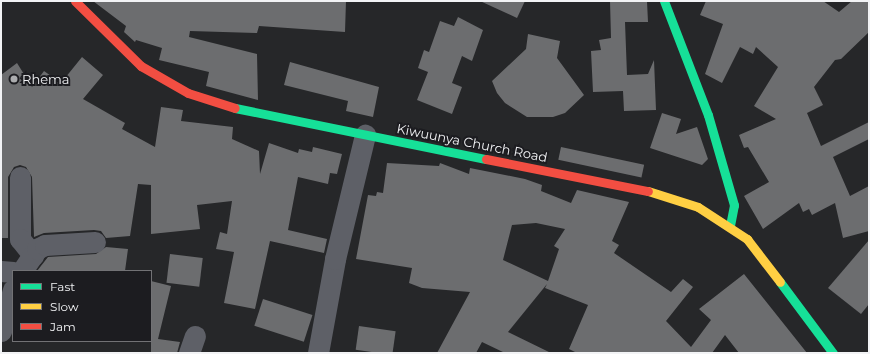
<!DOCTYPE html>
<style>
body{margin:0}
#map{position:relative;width:870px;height:354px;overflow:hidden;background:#262729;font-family:Montserrat,sans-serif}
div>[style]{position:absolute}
.building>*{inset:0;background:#6c6d6f;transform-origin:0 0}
.street>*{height:21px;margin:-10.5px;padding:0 10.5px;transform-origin:10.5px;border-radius:10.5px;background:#5e6067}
.fast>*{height:9px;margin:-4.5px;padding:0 4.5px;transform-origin:4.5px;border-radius:4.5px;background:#16e098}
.slow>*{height:9px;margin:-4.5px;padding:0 4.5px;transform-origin:4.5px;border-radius:4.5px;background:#ffcf43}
.jam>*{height:9px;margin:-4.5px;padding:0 4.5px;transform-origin:4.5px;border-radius:4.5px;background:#f24e42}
.dots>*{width:11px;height:11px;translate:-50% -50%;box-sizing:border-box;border:2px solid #1c1c20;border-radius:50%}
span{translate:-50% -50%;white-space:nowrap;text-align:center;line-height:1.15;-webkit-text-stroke:4px #1c1c20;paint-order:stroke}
.poi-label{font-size:13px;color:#f2f3f5}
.left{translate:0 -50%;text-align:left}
.street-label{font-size:13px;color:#f2f3f5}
.frame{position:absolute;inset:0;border:2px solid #f2f3f5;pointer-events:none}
.legend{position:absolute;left:12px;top:270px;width:140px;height:72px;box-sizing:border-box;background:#1c1c20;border:1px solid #727275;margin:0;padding:5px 7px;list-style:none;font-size:12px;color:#f2f3f5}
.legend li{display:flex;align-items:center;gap:8px;height:20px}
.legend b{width:20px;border:1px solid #727275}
</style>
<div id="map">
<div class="building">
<i style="clip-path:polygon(93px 1px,346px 1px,345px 32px,259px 26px,257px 33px,190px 31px,189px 37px,257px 54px,258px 100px,206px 86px,209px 72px,159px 60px,162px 48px,136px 40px,135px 42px,124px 32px,126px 26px)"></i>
<i style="clip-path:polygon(480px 1px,525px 1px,517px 18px)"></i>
<i style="clip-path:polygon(610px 1px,647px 1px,648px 22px,625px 22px,627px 75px,648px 74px,654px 60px,656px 110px,624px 111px,623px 91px,593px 92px,591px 51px,601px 50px,599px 40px,611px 38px)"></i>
<i style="clip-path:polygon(706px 1px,823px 1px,839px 12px,852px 1px,869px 1px,869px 32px,841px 59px,835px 60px,814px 87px,823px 105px,807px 113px,821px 146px,869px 122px,869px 139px,833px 157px,850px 196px,869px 186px,869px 231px,843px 238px,835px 203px,812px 215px,809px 209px,803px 212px,799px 203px,763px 229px,744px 196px,769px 182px,748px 147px,744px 148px,739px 135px,776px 119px,754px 106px,778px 67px,756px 47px,753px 54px,740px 47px,722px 83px,705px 74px,723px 24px,700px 15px)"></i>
<i style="clip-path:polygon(458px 17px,483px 30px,472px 61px,462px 56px,452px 83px,462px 87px,452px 114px,417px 100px,428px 72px,418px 68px,424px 50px,429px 52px,440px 21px,454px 26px)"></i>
<i style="clip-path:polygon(528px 34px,560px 41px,557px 58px,584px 95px,565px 113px,553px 117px,527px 117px,505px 103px,497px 93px,492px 81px,526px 49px)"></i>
<i style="clip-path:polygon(82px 57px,103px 75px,83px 99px,125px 123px,122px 129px,155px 147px,161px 107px,183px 110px,181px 121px,233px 127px,232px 139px,259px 151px,260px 174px,269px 143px,298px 153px,299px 149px,312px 152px,313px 147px,342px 154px,337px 174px,330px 173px,328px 184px,298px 177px,288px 230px,327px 239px,324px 253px,270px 241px,255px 309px,224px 303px,234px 252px,216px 249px,220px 232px,227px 234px,232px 201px,197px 205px,200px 229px,151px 234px,151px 185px,138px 184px,130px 236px,106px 238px,101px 231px,94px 230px,44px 233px,34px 237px,32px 177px,26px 167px,20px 165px,14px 167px,8px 177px,8px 238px,1px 238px,1px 75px,17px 63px,32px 87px,44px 71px,61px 83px)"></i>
<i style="clip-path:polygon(290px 62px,379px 87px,373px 117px,346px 111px,348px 101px,284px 85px)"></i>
<i style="clip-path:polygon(662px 113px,681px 119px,676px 134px,697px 127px,708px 159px,702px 165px,650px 148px)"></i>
<i style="left:561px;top:147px;width:85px;height:13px;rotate:12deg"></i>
<i style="clip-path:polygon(evenodd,387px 163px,439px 166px,440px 163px,469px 174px,470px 168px,525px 179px,542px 185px,541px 191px,571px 203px,577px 190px,629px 202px,612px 241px,619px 245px,614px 253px,671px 292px,683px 279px,693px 287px,666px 321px,691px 347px,711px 320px,699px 309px,744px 274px,807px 353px,739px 353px,725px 335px,712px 353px,577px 353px,569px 349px,588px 305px,545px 288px,547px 284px,508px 332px,551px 353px,505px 353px,482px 342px,476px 353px,437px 353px,470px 292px,422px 288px,409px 283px,412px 268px,356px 259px,368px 195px,376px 196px,377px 192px,383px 193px,387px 163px,536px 223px,565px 229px,554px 246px,559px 249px,548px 281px,503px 260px,512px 225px,536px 223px)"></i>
<i style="clip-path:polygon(869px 240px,869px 304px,861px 314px,828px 288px)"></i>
<i style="clip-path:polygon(106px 247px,128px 249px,125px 271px,37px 271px,48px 257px,96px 254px)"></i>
<i style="left:170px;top:254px;width:33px;height:29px;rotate:7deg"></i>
<i style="clip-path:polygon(151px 281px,171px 286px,158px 339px,180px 342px,177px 353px,151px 353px)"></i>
<i style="left:263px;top:299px;width:52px;height:28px;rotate:18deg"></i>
<i style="left:359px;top:326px;width:37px;height:24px;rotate:8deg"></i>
</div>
<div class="street">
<i style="left:20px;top:177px;width:62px;rotate:90deg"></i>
<i style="left:20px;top:239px;width:21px;rotate:51deg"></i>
<i style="left:1px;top:271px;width:12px;rotate:5deg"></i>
<i style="left:22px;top:271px;width:27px;rotate:-56deg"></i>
<i style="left:37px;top:249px;width:9px;rotate:-27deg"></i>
<i style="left:45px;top:245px;width:50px;rotate:-3.4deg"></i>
<i style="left:1px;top:331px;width:43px;rotate:-73.7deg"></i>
<i style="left:189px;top:353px;width:18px;rotate:-71deg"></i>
<i style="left:318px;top:353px;width:96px;rotate:-79.7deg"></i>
<i style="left:335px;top:259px;width:128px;rotate:-76.4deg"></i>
</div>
<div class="fast">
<i style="left:664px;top:1px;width:122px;rotate:68.9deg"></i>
<i style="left:708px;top:115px;width:94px;rotate:73.9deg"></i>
<i style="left:734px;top:205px;width:20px;rotate:101deg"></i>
<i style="left:235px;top:108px;width:256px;rotate:11.5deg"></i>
<i style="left:780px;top:282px;width:89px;rotate:53.3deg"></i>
</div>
<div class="slow">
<i style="left:648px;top:191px;width:52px;rotate:17.7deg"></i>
<i style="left:698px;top:207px;width:59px;rotate:33.1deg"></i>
<i style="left:747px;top:239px;width:54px;rotate:52.5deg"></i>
</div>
<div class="jam">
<i style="left:75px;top:1px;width:93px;rotate:44.6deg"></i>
<i style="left:141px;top:66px;width:54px;rotate:29.9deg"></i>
<i style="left:188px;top:93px;width:49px;rotate:17.7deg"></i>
<i style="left:486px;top:159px;width:165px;rotate:11.2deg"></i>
</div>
<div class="dots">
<i style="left:14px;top:79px;background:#abacae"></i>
</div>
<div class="poi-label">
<span class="left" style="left:22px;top:79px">Rhema</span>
</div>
<div class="street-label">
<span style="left:472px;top:143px;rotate:11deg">Kiwuunya Church Road</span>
</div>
<div class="frame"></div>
<ul class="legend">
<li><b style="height:5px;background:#16e098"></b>Fast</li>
<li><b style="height:5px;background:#ffcf43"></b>Slow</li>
<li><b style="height:5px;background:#f24e42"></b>Jam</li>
</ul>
</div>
